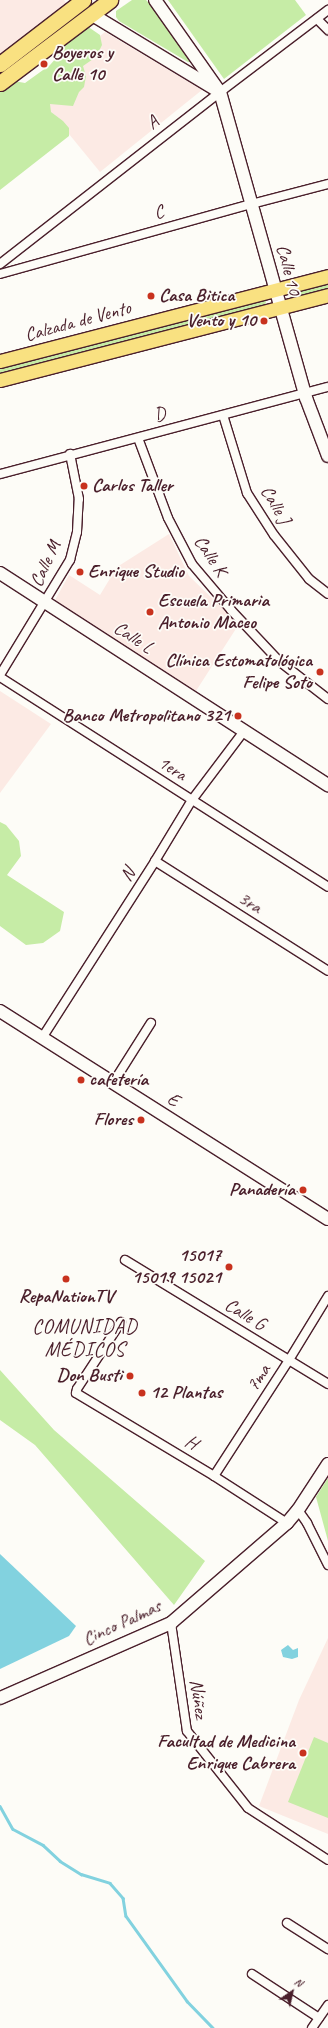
<!DOCTYPE html>
<meta charset="utf-8">
<style>
body{margin:0}
#map{position:relative;width:328px;height:2028px;overflow:hidden;background:#fdfcf7;font-family:Caveat,sans-serif}
div>[style]{position:absolute}
.built>*{inset:0;background:#fceae4}
.green>*{inset:0;background:#c6eca6}
.water>*{inset:0;background:#82d2df}
.stream>*{height:2.5px;margin:-1.25px;padding:0 1.25px;transform-origin:1.25px;border-radius:1.25px;background:#82d2df}
.roads{filter:drop-shadow(1px 0 #4a1f2b) drop-shadow(-1px 0 #4a1f2b) drop-shadow(0 1px #4a1f2b) drop-shadow(0 -1px #4a1f2b)}
.street>*{height:8px;margin:-4px;padding:0 4px;transform-origin:4px;border-radius:4px;background:#fdfcf7}
.secondary>*{height:12px;margin:-6px;padding:0 6px;transform-origin:6px;border-radius:6px;background:#fdfcf7}
.primary>*{height:13px;margin:-6.5px;padding:0 6.5px;transform-origin:6.5px;border-radius:6.5px;background:#f9e181}
.highway>*{height:15px;margin:-7.5px;padding:0 7.5px;transform-origin:7.5px;border-radius:7.5px;background:#f9e181}
.dots>*{width:11px;height:11px;translate:-50% -50%;box-sizing:border-box;border:2px solid #fdfcf7;border-radius:50%}
span{translate:-50% -50%;white-space:nowrap;text-align:center;line-height:1.15;-webkit-text-stroke:3.5px #fdfcf7;paint-order:stroke}
.poi-label{font-size:19px;color:#4a1f2b;font-weight:700}
.left{translate:0 -50%;text-align:left}
.right{translate:-100% -50%;text-align:right}
.street-label{font-size:19px;color:#4a1f2b}
.neighbourhood-label{font-size:20px;color:#4a1f2b;letter-spacing:1px}
.north{position:absolute;left:272px;top:1972px;width:40px;height:40px;-webkit-text-stroke:3px #fdfcf7;paint-order:stroke;rotate:34deg;font-size:11px;font-weight:700;line-height:16px;text-align:center;color:#4a1f2b}
.north::after{content:'';display:block;margin:auto;width:14px;height:18px;background:#4a1f2b;clip-path:polygon(50% 0,100% 100%,50% 72%,0 100%)}
</style>
<div id="map">
<div class="built">
<i style="clip-path:polygon(0 0,64px 0,66px 3px,0 54px)"></i>
<i style="clip-path:polygon(105px 32px,202px 90px,100px 172px,33px 90px)"></i>
<i style="clip-path:polygon(169px 534px,189px 576px,239px 624px,196px 691px,55px 600px,69px 575px,100px 595px,117px 567px)"></i>
<i style="clip-path:polygon(0 691px,51px 724px,0 793px)"></i>
<i style="clip-path:polygon(328px 1638px,328px 1834px,259px 1806px,299px 1700px)"></i>
</div>
<div class="green">
<i style="clip-path:polygon(132px 0,146px 0,150px 4px,192px 59px,193px 62px,188px 62px,119px 21px,116px 17px,116px 11px)"></i>
<i style="clip-path:polygon(168px 0,295px 0,306px 15px,224px 79px)"></i>
<i style="clip-path:polygon(87px 26px,100px 35px,102px 45px,96px 57px,83px 66px,86px 76px,84px 87px,79px 92px,73px 106px,50px 104px,51px 112px,63px 121px,69px 128px,69px 136px,0 190px,0 92px,14px 81px,25px 83px,50px 65px,64px 49px,67px 39px)"></i>
<i style="clip-path:polygon(328px 280px,328px 290px,293px 299px,289px 295px,292px 290px)"></i>
<i style="clip-path:polygon(265px 299px,266px 302px,265px 306px,0 378px,0 366px)"></i>
<i style="clip-path:polygon(0 822px,6px 825px,19px 841px,21px 856px,7px 875px,64px 912px,60px 931px,43px 943px,26px 945px,0 926px)"></i>
<i style="clip-path:polygon(0 1370px,54px 1430px,205px 1561px,174px 1605px,35px 1445px,0 1420px)"></i>
<i style="clip-path:polygon(328px 1478px,328px 1541px,316px 1497px)"></i>
<i style="clip-path:polygon(314px 1737px,328px 1743px,328px 1818px,288px 1802px)"></i>
</div>
<div class="water">
<i style="clip-path:polygon(0 1554px,76px 1626px,69px 1636px,0 1669px)"></i>
<i style="clip-path:polygon(288px 1645px,293px 1650px,298px 1648px,298px 1657px,292px 1659px,283px 1657px,281px 1650px)"></i>
</div>
<div class="stream">
<i style="left:0;top:1806px;width:26px;rotate:61deg"></i>
<i style="left:13px;top:1829px;width:34px;rotate:28deg"></i>
<i style="left:43px;top:1845px;width:23px;rotate:43deg"></i>
<i style="left:60px;top:1861px;width:25px;rotate:32deg"></i>
<i style="left:81px;top:1874px;width:30px;rotate:17deg"></i>
<i style="left:110px;top:1883px;width:20px;rotate:49deg"></i>
<i style="left:123px;top:1898px;width:18px;rotate:81deg"></i>
<i style="left:126px;top:1916px;width:105px;rotate:54.3deg"></i>
<i style="left:187px;top:2001px;width:37px;rotate:46deg"></i>
</div>
<div class="roads">
<div class="street">
<i style="left:317px;top:19px;width:16px;rotate:45deg"></i>
<i style="left:0;top:264px;width:279px;rotate:-38deg"></i>
<i style="left:220px;top:92px;width:136px;rotate:-37.2deg"></i>
<i style="left:0;top:274px;width:261px;rotate:-15.6deg"></i>
<i style="left:251px;top:204px;width:80px;rotate:-14.6deg"></i>
<i style="left:223px;top:415px;width:82px;rotate:72.9deg"></i>
<i style="left:247px;top:493px;width:50px;rotate:57.3deg"></i>
<i style="left:274px;top:535px;width:56px;rotate:51.5deg"></i>
<i style="left:309px;top:579px;width:24px;rotate:38deg"></i>
<i style="left:138px;top:438px;width:85px;rotate:69.4deg"></i>
<i style="left:168px;top:518px;width:52px;rotate:62.4deg"></i>
<i style="left:192px;top:564px;width:60px;rotate:49.7deg"></i>
<i style="left:231px;top:610px;width:70px;rotate:46.7deg"></i>
<i style="left:279px;top:661px;width:62px;rotate:37.8deg"></i>
<i style="left:0;top:474px;width:339px;rotate:-14.9deg"></i>
<i style="left:0;top:675px;width:135px;rotate:-58.7deg"></i>
<i style="left:70px;top:560px;width:29px;rotate:-76deg"></i>
<i style="left:77px;top:532px;width:33px;rotate:-87deg"></i>
<i style="left:79px;top:499px;width:46px;rotate:-101.3deg"></i>
<i style="left:0;top:677px;width:389px;rotate:32.6deg"></i>
<i style="left:155px;top:861px;width:205px;rotate:32.4deg"></i>
<i style="left:42px;top:1038px;width:210px;rotate:-57.4deg"></i>
<i style="left:155px;top:861px;width:71px;rotate:-58.8deg"></i>
<i style="left:192px;top:800px;width:86px;rotate:-53deg"></i>
<i style="left:113px;top:1083px;width:71px;rotate:-57.7deg"></i>
<i style="left:125px;top:1260px;width:238px;rotate:31.4deg"></i>
<i style="left:121px;top:1322px;width:80px;rotate:123.3deg"></i>
<i style="left:77px;top:1389px;width:4px;rotate:104deg"></i>
<i style="left:76px;top:1393px;width:161px;rotate:31deg"></i>
<i style="left:214px;top:1476px;width:87px;rotate:32.8deg"></i>
<i style="left:214px;top:1476px;width:138px;rotate:-57.1deg"></i>
<i style="left:289px;top:1360px;width:75px;rotate:-58.6deg"></i>
<i style="left:298px;top:1510px;width:16px;rotate:55deg"></i>
<i style="left:307px;top:1523px;width:47px;rotate:63.4deg"></i>
<i style="left:171px;top:1623px;width:109px;rotate:81.6deg"></i>
<i style="left:187px;top:1731px;width:98px;rotate:51.6deg"></i>
<i style="left:248px;top:1808px;width:95px;rotate:33deg"></i>
<i style="left:287px;top:1923px;width:49px;rotate:32.4deg"></i>
<i style="left:252px;top:1974px;width:80px;rotate:33.3deg"></i>
<i style="left:312px;top:2028px;width:28px;rotate:-55deg"></i>
</div>
<div class="secondary">
<i style="left:155px;top:0;width:113px;rotate:54.8deg"></i>
<i style="left:220px;top:92px;width:318px;rotate:74.3deg"></i>
<i style="left:306px;top:398px;width:62px;rotate:69.2deg"></i>
<i style="left:91px;top:14px;width:145px;rotate:31.2deg"></i>
<i style="left:0;top:573px;width:391px;rotate:32.9deg"></i>
<i style="left:0;top:1011px;width:388px;rotate:32.4deg"></i>
<i style="left:0;top:1698px;width:187px;rotate:-23.7deg"></i>
<i style="left:171px;top:1623px;width:153px;rotate:-40.8deg"></i>
<i style="left:287px;top:1523px;width:17px;rotate:-50deg"></i>
<i style="left:298px;top:1510px;width:55px;rotate:-56.9deg"></i>
</div>
<div class="primary">
<i style="left:0;top:361px;width:339px;rotate:-14.5deg"></i>
<i style="left:0;top:380px;width:339px;rotate:-14.5deg"></i>
</div>
<div class="highway">
<i style="left:0;top:64px;width:105px;rotate:-37.6deg"></i>
<i style="left:0;top:83px;width:138px;rotate:-37deg"></i>
</div>
</div>
<div class="dots">
<i style="left:44px;top:64px;background:#c8321e"></i>
<i style="left:151px;top:296px;background:#c8321e"></i>
<i style="left:264px;top:321px;background:#c8321e"></i>
<i style="left:84px;top:486px;background:#c8321e"></i>
<i style="left:80px;top:572px;background:#c8321e"></i>
<i style="left:150px;top:612px;background:#c8321e"></i>
<i style="left:320px;top:672px;background:#c8321e"></i>
<i style="left:238px;top:716px;background:#c8321e"></i>
<i style="left:81px;top:1080px;background:#c8321e"></i>
<i style="left:141px;top:1120px;background:#c8321e"></i>
<i style="left:303px;top:1190px;background:#c8321e"></i>
<i style="left:229px;top:1267px;background:#c8321e"></i>
<i style="left:66px;top:1279px;background:#c8321e"></i>
<i style="left:130px;top:1376px;background:#c8321e"></i>
<i style="left:142px;top:1393px;background:#c8321e"></i>
<i style="left:303px;top:1753px;background:#c8321e"></i>
</div>
<div class="poi-label">
<span class="left" style="left:52px;top:64px">Boyeros y<br>Calle 10</span>
<span class="left" style="left:159px;top:296px">Casa Bitica</span>
<span class="right" style="left:256px;top:321px">Vento y 10</span>
<span class="left" style="left:92px;top:486px">Carlos Taller</span>
<span class="left" style="left:88px;top:572px">Enrique Studio</span>
<span class="left" style="left:158px;top:612px">Escuela Primaria<br>Antonio Maceo</span>
<span class="right" style="left:312px;top:672px">Clínica Estomatológica<br>Felipe Soto</span>
<span class="right" style="left:230px;top:716px">Banco Metropolitano 321</span>
<span class="left" style="left:89px;top:1080px">cafetería</span>
<span class="right" style="left:133px;top:1120px">Flores</span>
<span class="right" style="left:295px;top:1190px">Panadería</span>
<span class="right" style="left:221px;top:1267px">15017<br>15019 15021</span>
<span style="left:66px;top:1297px">RepaNationTV</span>
<span class="right" style="left:122px;top:1376px">Don Busti</span>
<span class="left" style="left:150px;top:1393px">12 Plantas</span>
<span class="right" style="left:295px;top:1753px">Facultad de Medicina<br>Enrique Cabrera</span>
</div>
<div class="street-label">
<span style="left:153px;top:123px;rotate:-38deg">A</span>
<span style="left:159px;top:213px;rotate:-16deg">C</span>
<span style="left:288px;top:270px;rotate:75deg">Calle 10</span>
<span style="left:78px;top:322px;rotate:-15deg">Calzada de Vento</span>
<span style="left:160px;top:415px;rotate:-15deg">D</span>
<span style="left:275px;top:505px;rotate:59deg">Calle J</span>
<span style="left:210px;top:556px;rotate:56deg">Calle K</span>
<span style="left:46px;top:564px;rotate:-65deg">Calle M</span>
<span style="left:133px;top:638px;rotate:33deg">Calle L</span>
<span style="left:172px;top:769px;rotate:32deg">1era</span>
<span style="left:128px;top:875px;rotate:-57deg">N</span>
<span style="left:250px;top:903px;rotate:33deg">3ra</span>
<span style="left:173px;top:1100px;rotate:32deg">E</span>
<span style="left:245px;top:1315px;rotate:31deg">Calle G</span>
<span style="left:259px;top:1378px;rotate:-57deg">7ma</span>
<span style="left:191px;top:1443px;rotate:31deg">H</span>
<span style="left:122px;top:1623px;rotate:-25deg">Cinco Palmas</span>
<span style="left:198px;top:1699px;rotate:82deg">Núñez</span>
</div>
<div class="neighbourhood-label">
<span style="left:85px;top:1338px">COMUNIDAD<br>MÉDICOS</span>
</div>
<div class="north">N</div>
</div>
